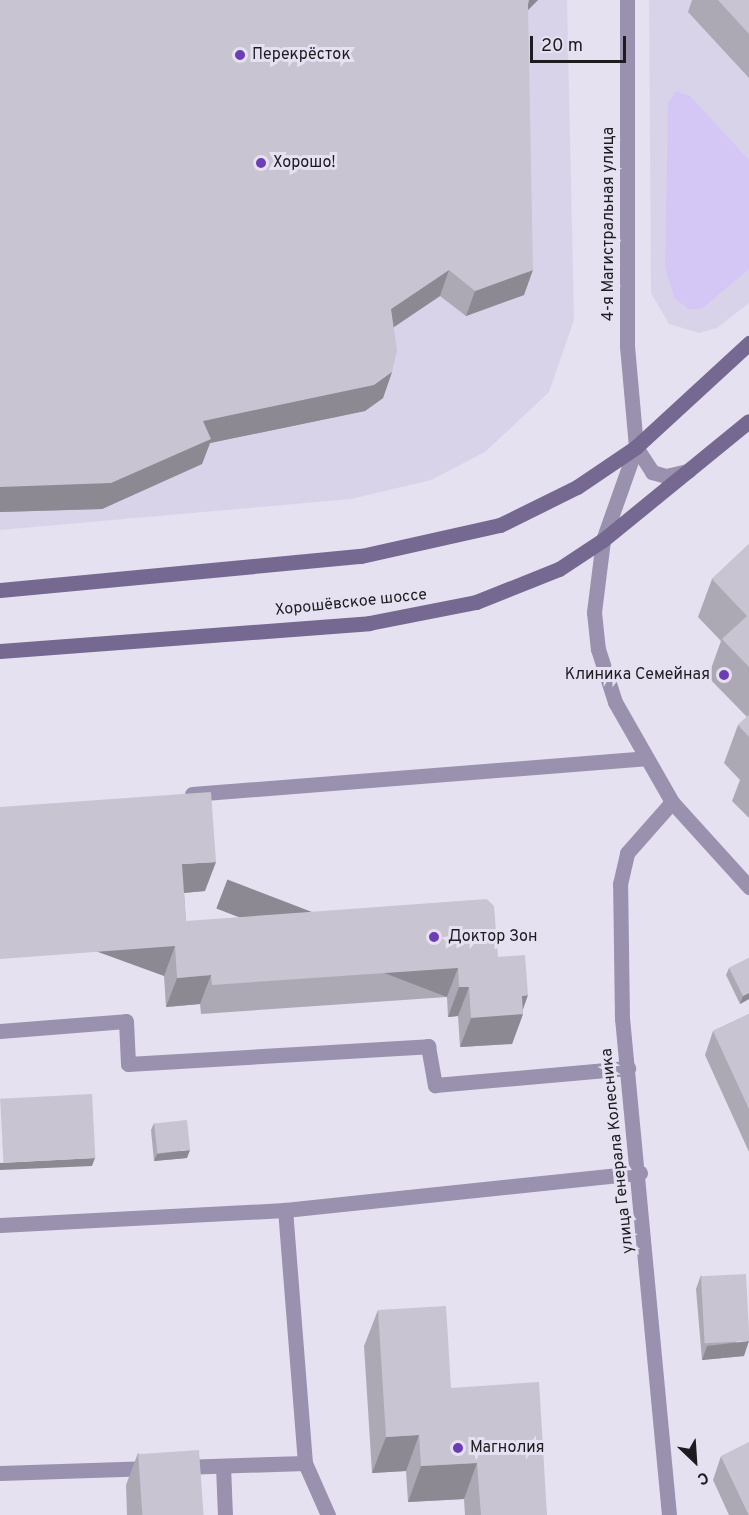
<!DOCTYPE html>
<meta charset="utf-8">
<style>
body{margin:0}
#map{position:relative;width:749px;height:1515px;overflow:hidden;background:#e5e1f0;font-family:Overpass,sans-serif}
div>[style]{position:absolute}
.built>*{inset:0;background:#d9d3e9}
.green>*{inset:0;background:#d4c7f6}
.service>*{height:15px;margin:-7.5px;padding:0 7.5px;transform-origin:7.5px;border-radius:7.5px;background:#9991ae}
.minor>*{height:15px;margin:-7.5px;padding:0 7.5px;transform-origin:7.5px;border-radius:7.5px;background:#9991ae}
.tertiary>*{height:15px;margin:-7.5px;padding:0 7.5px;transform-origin:7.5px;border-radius:7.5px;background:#9991ae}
.secondary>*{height:15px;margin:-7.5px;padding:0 7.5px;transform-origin:7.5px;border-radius:7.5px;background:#756992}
.wall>*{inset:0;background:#aca9b5}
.shaded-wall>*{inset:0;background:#8c8993;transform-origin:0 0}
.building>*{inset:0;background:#c8c4d2;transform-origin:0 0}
.dots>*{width:16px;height:16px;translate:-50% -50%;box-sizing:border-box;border:3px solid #e5e1f0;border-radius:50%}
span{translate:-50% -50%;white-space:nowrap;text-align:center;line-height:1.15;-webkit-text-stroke:6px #e5e1f0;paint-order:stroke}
.poi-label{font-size:16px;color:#1d1c21}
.left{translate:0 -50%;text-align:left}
.right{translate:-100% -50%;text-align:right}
.street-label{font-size:16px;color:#1d1c21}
.north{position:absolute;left:665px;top:1431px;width:60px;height:60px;-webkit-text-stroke:4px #e5e1f0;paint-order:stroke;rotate:155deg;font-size:16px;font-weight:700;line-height:24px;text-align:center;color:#1d1c21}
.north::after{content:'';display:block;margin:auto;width:21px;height:27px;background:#1d1c21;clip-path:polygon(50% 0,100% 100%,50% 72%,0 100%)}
.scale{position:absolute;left:530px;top:36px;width:96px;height:27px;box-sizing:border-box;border:3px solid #1d1c21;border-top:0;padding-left:8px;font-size:18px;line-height:21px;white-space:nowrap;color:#1d1c21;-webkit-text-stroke:4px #e5e1f0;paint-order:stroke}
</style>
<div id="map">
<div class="built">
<i style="clip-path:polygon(0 0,567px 0,574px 320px,549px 392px,485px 452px,431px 480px,351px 499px,0 530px)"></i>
<i style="clip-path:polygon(649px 0,749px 0,749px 303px,717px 328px,699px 333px,669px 324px,651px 293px)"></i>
</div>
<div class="green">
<i style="clip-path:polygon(676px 91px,690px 96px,749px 160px,749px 269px,703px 308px,690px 310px,674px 298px,665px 267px,668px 103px)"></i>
</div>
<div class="service">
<i style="left:192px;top:794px;width:455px;rotate:-4.5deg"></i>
<i style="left:0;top:1031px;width:126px;rotate:-4.5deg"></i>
<i style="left:126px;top:1021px;width:43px;rotate:87.3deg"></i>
<i style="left:128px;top:1064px;width:301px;rotate:-3.4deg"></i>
<i style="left:428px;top:1046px;width:40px;rotate:80deg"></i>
<i style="left:435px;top:1085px;width:194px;rotate:-5deg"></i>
<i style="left:0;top:1225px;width:285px;rotate:-3deg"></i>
<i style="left:223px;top:1466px;width:49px;rotate:87.7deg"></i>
<i style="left:182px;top:1467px;width:123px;rotate:-1.9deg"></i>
<i style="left:0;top:1473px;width:152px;rotate:-1.9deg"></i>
<i style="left:328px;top:1515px;width:57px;rotate:-113.9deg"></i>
<i style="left:305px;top:1463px;width:254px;rotate:-94.5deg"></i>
<i style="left:285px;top:1210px;width:357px;rotate:-6deg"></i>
</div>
<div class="minor">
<i style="left:603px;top:540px;width:73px;rotate:97.1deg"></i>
<i style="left:594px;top:612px;width:37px;rotate:84deg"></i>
<i style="left:598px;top:649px;width:56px;rotate:72.2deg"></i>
<i style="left:615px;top:702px;width:115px;rotate:60.3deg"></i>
<i style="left:672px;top:802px;width:115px;rotate:47.8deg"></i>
<i style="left:669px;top:1515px;width:498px;rotate:-95.4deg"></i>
<i style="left:622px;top:1019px;width:135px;rotate:-90.8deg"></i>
<i style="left:620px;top:884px;width:32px;rotate:-77deg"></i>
<i style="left:627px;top:853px;width:68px;rotate:-48.6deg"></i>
</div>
<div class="tertiary">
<i style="left:627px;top:0;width:346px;rotate:90deg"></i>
<i style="left:627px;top:346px;width:101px;rotate:84.9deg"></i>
<i style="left:636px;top:447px;width:30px;rotate:57deg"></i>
<i style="left:652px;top:472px;width:15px;rotate:16deg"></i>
<i style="left:666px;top:476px;width:23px;rotate:-13deg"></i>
<i style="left:603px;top:540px;width:99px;rotate:-70.5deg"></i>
</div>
<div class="secondary">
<i style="left:0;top:590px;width:363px;rotate:-5.4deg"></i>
<i style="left:361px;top:556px;width:142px;rotate:-12.6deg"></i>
<i style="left:500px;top:525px;width:86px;rotate:-26.3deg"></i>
<i style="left:577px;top:487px;width:71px;rotate:-34.1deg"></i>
<i style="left:636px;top:447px;width:154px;rotate:-42.6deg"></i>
<i style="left:0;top:651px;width:370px;rotate:-4.3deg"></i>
<i style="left:369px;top:623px;width:109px;rotate:-11.1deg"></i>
<i style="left:476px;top:602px;width:89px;rotate:-21.7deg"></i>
<i style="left:559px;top:569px;width:53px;rotate:-33.4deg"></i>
<i style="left:603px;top:540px;width:188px;rotate:-39.2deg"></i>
</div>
<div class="wall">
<i style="clip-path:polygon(0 0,538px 0,528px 10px,524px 295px,466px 316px,440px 296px,394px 327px,392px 372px,383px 398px,365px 411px,210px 443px,202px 464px,102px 509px,0 512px)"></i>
<i style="clip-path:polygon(692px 0,749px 0,749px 78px,688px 12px)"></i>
<i style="clip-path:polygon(749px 544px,749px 818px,732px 801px,740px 780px,724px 763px,738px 725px,747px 717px,708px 677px,721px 641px,698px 617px,712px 579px)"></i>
<i style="clip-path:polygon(0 807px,205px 891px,184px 893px,186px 921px,498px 957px,523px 1009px,523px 1014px,512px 1044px,460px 1047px,458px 1016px,448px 1017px,447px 997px,201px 1014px,200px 1004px,166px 1007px,164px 976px)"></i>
<i style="clip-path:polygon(749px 958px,749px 999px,740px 1004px,726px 975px,729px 968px)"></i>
<i style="clip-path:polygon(749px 1014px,749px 1152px,705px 1055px,713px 1031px)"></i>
<i style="clip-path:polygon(154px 1123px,187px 1158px,154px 1161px,151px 1130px)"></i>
<i style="clip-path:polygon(701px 1275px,744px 1356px,702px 1360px,696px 1289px)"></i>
<i style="clip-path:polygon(378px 1310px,451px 1388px,547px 1515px,465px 1515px,464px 1499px,408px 1502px,406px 1471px,372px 1473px,364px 1346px)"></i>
<i style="clip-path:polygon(138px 1453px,203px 1515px,127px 1515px,126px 1485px)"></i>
<i style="clip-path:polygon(721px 1456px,749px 1515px,729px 1515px,713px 1480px)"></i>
</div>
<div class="shaded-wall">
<i style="clip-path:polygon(528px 0,538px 0,522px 16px)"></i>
<i style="clip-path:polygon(449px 270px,440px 296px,382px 335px,391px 309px)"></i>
<i style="clip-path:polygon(533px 270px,524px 295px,466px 316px,475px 291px)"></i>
<i style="clip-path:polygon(392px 372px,383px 398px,365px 411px,210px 443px,202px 464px,102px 509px,0 512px,0 487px,203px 421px)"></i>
<i style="clip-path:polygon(216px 862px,205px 891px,171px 894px,182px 864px)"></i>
<i style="left:175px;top:946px;width:32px;height:175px;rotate:110deg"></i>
<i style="left:458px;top:968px;width:31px;height:247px;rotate:111deg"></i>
<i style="clip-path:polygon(211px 975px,200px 1004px,166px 1007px,177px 978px)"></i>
<i style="clip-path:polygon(459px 987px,469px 987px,458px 1016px,448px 1017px)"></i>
<i style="clip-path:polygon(749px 993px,749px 999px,740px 1004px,743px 996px)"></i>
<i style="clip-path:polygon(528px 995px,521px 1015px,523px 1014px,512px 1044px,460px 1047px,471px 1018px,522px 996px)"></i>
<i style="clip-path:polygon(190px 1150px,187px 1158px,154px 1161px,157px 1154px)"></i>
<i style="clip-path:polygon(95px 1158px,92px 1166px,0 1170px,0 1163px)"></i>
<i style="clip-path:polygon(749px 1341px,744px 1356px,702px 1360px,707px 1346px)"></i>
<i style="clip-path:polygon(419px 1435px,406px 1471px,372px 1473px,386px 1437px)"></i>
<i style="clip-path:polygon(477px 1463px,464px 1499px,408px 1502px,421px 1466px)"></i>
</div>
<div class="building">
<i style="clip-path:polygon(0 0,529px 0,528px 5px,533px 270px,475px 291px,449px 270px,391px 309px,397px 350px,392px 372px,374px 385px,203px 421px,211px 439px,111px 483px,0 487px)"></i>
<i style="clip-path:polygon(718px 0,749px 0,749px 34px)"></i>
<i style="clip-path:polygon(749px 544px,749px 667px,722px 639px,747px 616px,712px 579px)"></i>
<i style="clip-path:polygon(749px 715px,749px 737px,738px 725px)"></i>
<i style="clip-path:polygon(211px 792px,216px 862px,182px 864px,186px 921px,487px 899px,494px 906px,498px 957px,525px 955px,528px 995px,522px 996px,523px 1014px,471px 1018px,469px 987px,459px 987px,458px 968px,212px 985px,211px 975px,177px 978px,175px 946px,0 959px,0 807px)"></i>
<i style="clip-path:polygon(749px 958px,749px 993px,743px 996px,729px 968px)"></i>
<i style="clip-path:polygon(749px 1014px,749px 1109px,713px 1031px)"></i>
<i style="left:92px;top:1094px;width:64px;height:92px;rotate:87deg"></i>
<i style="left:187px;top:1120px;width:30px;height:33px;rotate:84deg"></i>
<i style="left:746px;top:1274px;width:67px;height:45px;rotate:87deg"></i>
<i style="clip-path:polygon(446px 1306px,451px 1388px,539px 1382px,547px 1515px,481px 1515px,477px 1463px,421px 1466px,419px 1435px,386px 1437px,378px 1310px)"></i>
<i style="clip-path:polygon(749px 1442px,749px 1515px,721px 1456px)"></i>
<i style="left:199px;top:1450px;width:65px;height:61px;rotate:86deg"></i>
</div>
<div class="dots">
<i style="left:240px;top:55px;background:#6d3db5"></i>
<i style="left:261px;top:163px;background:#6d3db5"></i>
<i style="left:724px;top:675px;background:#6d3db5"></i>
<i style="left:434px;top:937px;background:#6d3db5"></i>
<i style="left:458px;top:1448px;background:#6d3db5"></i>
</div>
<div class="poi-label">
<span class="left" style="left:252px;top:55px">Перекрёсток</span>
<span class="left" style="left:273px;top:163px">Хорошо!</span>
<span class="right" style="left:710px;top:675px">Клиника Семейная</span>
<span class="left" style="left:448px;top:937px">Доктор Зон</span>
<span class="left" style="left:470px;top:1448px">Магнолия</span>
</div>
<div class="street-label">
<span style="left:609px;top:224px;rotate:-90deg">4-я Магистральная улица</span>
<span style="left:351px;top:603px;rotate:-6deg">Хорошёвское шоссе</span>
<span style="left:618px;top:1151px;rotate:-96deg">улица Генерала Колесника</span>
</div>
<div class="north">С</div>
<div class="scale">20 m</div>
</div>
